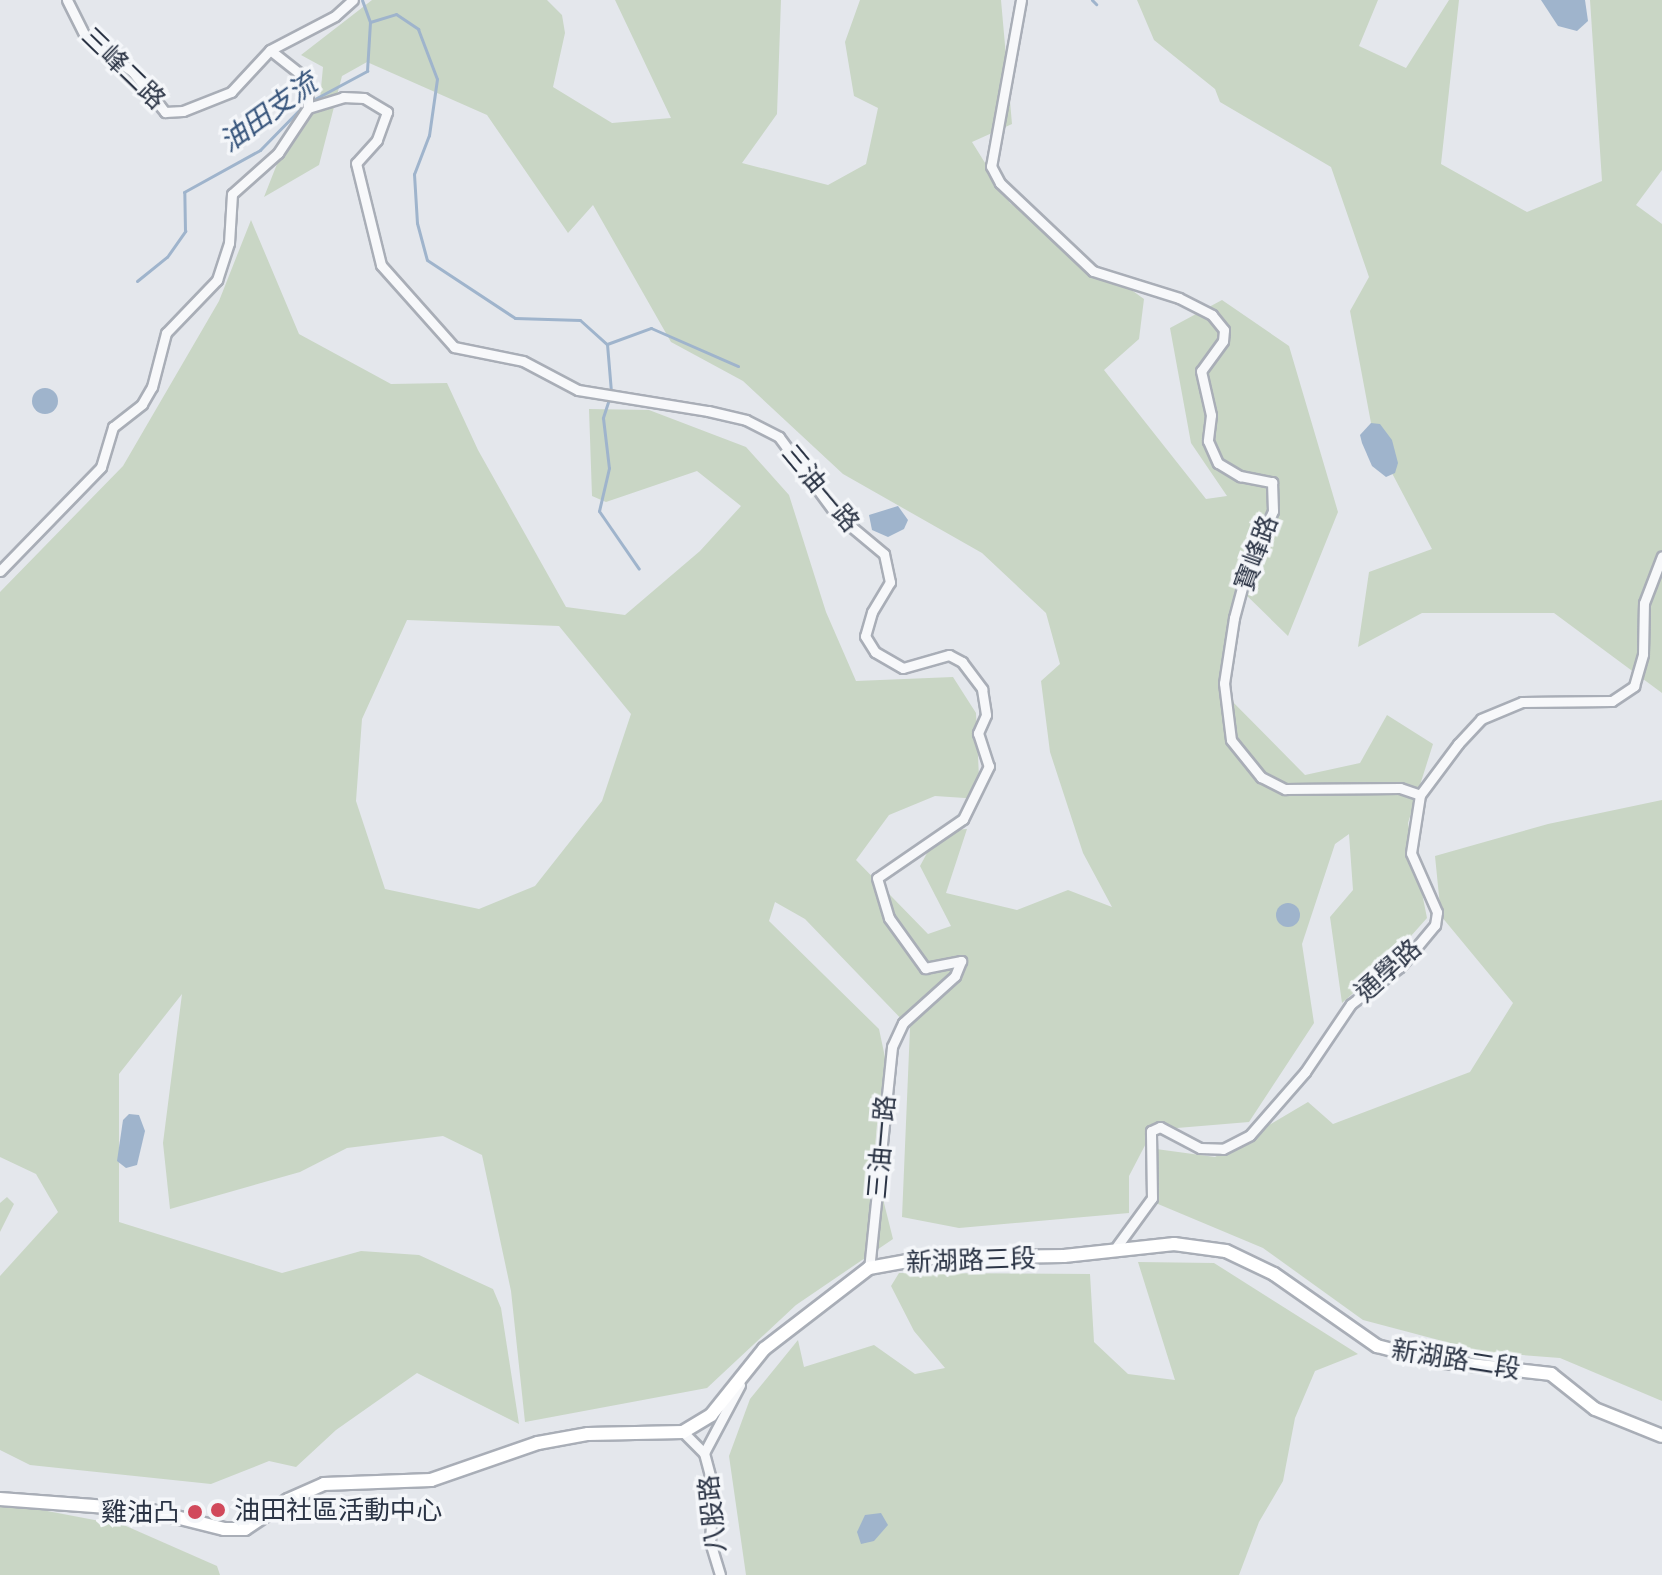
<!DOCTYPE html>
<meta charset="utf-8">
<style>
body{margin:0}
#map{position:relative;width:1662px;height:1575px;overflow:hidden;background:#e4e7ec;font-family:Quicksand,"Noto Sans TC",sans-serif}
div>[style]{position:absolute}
.green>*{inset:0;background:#c9d6c5}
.water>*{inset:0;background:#9fb4cc}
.round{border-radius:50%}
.stream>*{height:3px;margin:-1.5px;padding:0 1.5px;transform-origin:1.5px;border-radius:1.5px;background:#9fb4cc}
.roads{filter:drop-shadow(2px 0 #a9aeb7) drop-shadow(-2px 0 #a9aeb7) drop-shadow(0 2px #a9aeb7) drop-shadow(0 -2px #a9aeb7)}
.street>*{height:9px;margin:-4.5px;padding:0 4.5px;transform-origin:4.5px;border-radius:4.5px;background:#f7f8fa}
.secondary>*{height:12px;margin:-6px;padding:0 6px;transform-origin:6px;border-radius:6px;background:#fff}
.dots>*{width:22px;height:22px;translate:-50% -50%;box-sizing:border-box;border:4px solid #f4f6f9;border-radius:50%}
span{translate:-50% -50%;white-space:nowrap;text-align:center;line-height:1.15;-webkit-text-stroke:7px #f4f6f9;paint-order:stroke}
.street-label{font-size:26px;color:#2b3445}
.poi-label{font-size:26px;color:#2b3445}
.left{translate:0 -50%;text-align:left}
.right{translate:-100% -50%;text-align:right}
.water-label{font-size:28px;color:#34527a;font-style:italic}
</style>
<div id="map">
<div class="green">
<i style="clip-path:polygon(evenodd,372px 0,547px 0,562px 15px,565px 33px,553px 87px,612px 123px,671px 118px,615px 0,781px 0,777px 114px,742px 163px,828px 185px,866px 164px,878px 108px,854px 96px,845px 42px,860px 0,1001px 0,1012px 124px,972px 142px,1010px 203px,1144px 299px,1139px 339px,1104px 370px,1206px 499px,1227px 496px,1191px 443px,1170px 328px,1222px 300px,1289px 346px,1338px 512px,1288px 636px,1240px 589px,1222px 691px,1305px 775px,1360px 763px,1387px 715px,1433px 744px,1408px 823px,1427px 918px,1386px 964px,1342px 1003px,1330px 917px,1353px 890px,1349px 834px,1335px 844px,1302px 944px,1314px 1023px,1249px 1122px,1153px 1130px,1129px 1176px,1129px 1213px,959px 1228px,902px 1217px,910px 1028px,805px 919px,775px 902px,769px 921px,879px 1029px,892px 1090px,884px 1203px,893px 1239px,796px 1305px,707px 1388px,525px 1422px,511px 1291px,482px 1155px,443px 1136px,347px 1148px,300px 1172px,170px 1209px,163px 1143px,182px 994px,119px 1074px,119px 1222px,282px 1273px,361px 1251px,419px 1255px,493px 1289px,501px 1308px,519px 1424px,417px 1373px,336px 1430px,296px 1467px,269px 1461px,211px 1484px,30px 1465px,0 1450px,0 1276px,58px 1212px,36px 1174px,0 1157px,0 592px,123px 466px,219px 301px,251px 220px,299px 334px,391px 384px,447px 383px,478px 450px,566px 607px,625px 615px,700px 551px,741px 506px,697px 471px,606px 502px,592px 496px,589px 409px,649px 410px,746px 447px,789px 495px,826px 612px,856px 681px,953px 677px,976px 713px,980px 799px,935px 796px,889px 815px,856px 860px,928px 934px,951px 926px,920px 866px,939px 831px,967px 829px,946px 893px,1017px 910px,1068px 890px,1112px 907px,1083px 853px,1050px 752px,1041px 681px,1060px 664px,1046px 613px,982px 553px,843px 474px,743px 381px,671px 342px,593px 205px,568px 233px,487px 115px,367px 62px,342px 76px,319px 165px,264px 197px,277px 164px,320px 99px,323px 67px,301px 55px,372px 0,407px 620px,559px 626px,631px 714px,602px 801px,535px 886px,479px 909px,385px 889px,356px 801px,362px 719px,407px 620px)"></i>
<i style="clip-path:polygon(1137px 0,1378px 0,1359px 46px,1406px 68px,1449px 0,1459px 0,1441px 164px,1527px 212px,1602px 181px,1590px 0,1662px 0,1662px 170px,1636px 205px,1662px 224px,1662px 693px,1554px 613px,1422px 613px,1358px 647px,1369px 572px,1432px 549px,1374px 439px,1350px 311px,1369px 277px,1331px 167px,1220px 102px,1215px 89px,1154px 40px)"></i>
<i style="clip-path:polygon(1662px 800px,1662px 1401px,1560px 1358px,1484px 1352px,1363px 1320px,1263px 1248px,1158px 1204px,1156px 1149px,1215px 1157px,1308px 1102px,1333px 1124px,1470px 1072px,1513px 1003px,1441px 916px,1435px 856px,1548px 824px)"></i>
<i style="clip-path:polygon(7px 1197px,14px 1204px,0 1232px,0 1203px)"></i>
<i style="clip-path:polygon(1138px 1262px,1214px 1263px,1358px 1354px,1315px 1371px,1295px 1418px,1283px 1481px,1259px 1522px,1239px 1575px,746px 1575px,729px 1456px,750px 1399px,798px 1340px,804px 1367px,874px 1345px,915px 1374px,945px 1368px,914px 1331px,891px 1286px,899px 1273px,1090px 1274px,1094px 1342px,1128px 1374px,1175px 1380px)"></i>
<i style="clip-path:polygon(0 1502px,126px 1526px,217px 1566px,220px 1575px,0 1575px)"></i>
</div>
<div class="water">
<i style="clip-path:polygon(1541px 0,1585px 0,1588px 21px,1577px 31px,1558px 26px)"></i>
<i class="round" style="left:32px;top:388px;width:26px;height:26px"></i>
<i style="clip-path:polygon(1371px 423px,1380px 424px,1392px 440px,1398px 463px,1395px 473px,1386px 477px,1372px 466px,1362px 443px,1360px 435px)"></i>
<i style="clip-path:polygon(898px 506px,908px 520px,904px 529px,888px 537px,872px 530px,869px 515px)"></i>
<i class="round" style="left:1276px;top:903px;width:24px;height:24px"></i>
<i style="clip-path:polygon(129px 1114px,139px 1115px,145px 1131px,137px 1165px,126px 1168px,117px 1161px,123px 1120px)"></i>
<i style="clip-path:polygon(881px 1513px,888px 1525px,874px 1541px,861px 1544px,857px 1532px,865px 1515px)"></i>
</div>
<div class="stream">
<i style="left:1092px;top:0;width:6px;rotate:45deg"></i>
<i style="left:370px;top:22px;width:27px;rotate:-17deg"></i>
<i style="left:396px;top:14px;width:27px;rotate:34deg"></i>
<i style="left:418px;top:29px;width:53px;rotate:69.2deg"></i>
<i style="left:437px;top:79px;width:57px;rotate:98.1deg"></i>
<i style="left:429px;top:135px;width:42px;rotate:111deg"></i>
<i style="left:414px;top:174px;width:49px;rotate:86.5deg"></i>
<i style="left:417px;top:223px;width:38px;rotate:75deg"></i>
<i style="left:427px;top:260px;width:105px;rotate:33.4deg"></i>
<i style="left:515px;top:318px;width:65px;rotate:1.8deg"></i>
<i style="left:580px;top:320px;width:36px;rotate:42deg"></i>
<i style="left:607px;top:344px;width:48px;rotate:85.2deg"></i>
<i style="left:311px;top:101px;width:64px;rotate:-28.2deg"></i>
<i style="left:367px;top:71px;width:49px;rotate:-86.5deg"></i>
<i style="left:370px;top:22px;width:23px;rotate:-110deg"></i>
<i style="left:137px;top:281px;width:38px;rotate:-39deg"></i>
<i style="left:167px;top:257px;width:32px;rotate:-55deg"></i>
<i style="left:185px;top:231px;width:39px;rotate:-91deg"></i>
<i style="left:184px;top:192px;width:87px;rotate:-28.9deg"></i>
<i style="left:260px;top:150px;width:64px;rotate:-45.6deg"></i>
<i style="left:607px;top:344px;width:47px;rotate:-20deg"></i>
<i style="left:651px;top:328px;width:95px;rotate:23.6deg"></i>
<i style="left:609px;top:399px;width:20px;rotate:108deg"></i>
<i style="left:603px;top:418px;width:50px;rotate:83.2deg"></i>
<i style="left:609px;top:468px;width:44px;rotate:103.1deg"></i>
<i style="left:599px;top:511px;width:70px;rotate:55.4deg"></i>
</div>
<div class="roads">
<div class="street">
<i style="left:67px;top:0;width:42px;rotate:63.4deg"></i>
<i style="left:86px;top:38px;width:57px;rotate:35.7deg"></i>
<i style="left:132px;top:71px;width:53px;rotate:51.2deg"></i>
<i style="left:165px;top:112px;width:18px;rotate:-3deg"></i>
<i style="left:183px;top:111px;width:52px;rotate:-21.6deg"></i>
<i style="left:231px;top:92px;width:57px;rotate:-47.1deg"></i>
<i style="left:270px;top:50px;width:73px;rotate:-27.6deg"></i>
<i style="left:335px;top:16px;width:24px;rotate:-42deg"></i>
<i style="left:1021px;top:0;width:169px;rotate:100.2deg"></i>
<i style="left:991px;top:166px;width:19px;rotate:62deg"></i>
<i style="left:1000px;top:183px;width:128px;rotate:43.4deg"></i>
<i style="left:1093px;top:271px;width:90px;rotate:17.4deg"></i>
<i style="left:1179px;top:298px;width:37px;rotate:27deg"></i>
<i style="left:1212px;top:315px;width:19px;rotate:51deg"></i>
<i style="left:1224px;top:330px;width:11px;rotate:95deg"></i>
<i style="left:1223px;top:341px;width:37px;rotate:126deg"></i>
<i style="left:1201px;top:371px;width:45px;rotate:77.2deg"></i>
<i style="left:1211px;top:415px;width:26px;rotate:97deg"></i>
<i style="left:1208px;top:441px;width:24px;rotate:66deg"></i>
<i style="left:1218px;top:463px;width:26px;rotate:31deg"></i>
<i style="left:1240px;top:476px;width:33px;rotate:11deg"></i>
<i style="left:1272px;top:482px;width:29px;rotate:88deg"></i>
<i style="left:1273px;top:511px;width:64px;rotate:114.1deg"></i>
<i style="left:1247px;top:569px;width:51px;rotate:104.9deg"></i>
<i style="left:1234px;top:618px;width:66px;rotate:98.7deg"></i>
<i style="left:1224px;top:683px;width:57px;rotate:83deg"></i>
<i style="left:1231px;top:740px;width:48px;rotate:51deg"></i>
<i style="left:1261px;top:777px;width:27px;rotate:27deg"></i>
<i style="left:1285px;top:789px;width:115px;rotate:-0.5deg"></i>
<i style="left:1400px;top:788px;width:21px;rotate:19deg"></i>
<i style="left:308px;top:108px;width:37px;rotate:-17deg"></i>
<i style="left:343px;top:97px;width:21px;rotate:3deg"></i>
<i style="left:364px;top:98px;width:27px;rotate:31deg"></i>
<i style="left:387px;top:112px;width:30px;rotate:110deg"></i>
<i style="left:377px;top:140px;width:31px;rotate:132deg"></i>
<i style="left:356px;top:163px;width:105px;rotate:76.2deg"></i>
<i style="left:381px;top:265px;width:110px;rotate:48.3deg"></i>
<i style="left:454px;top:347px;width:70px;rotate:11.5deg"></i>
<i style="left:523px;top:361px;width:62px;rotate:27.8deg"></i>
<i style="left:578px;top:390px;width:132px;rotate:9.2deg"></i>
<i style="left:708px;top:411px;width:39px;rotate:13deg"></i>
<i style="left:746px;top:420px;width:37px;rotate:27deg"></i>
<i style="left:779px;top:437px;width:94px;rotate:53.6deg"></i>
<i style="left:835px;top:513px;width:64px;rotate:39.9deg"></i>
<i style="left:884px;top:554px;width:29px;rotate:78deg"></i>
<i style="left:890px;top:582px;width:35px;rotate:121deg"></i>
<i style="left:872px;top:612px;width:25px;rotate:106deg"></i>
<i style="left:865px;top:636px;width:19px;rotate:58deg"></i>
<i style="left:875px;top:652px;width:32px;rotate:30deg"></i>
<i style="left:903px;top:668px;width:48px;rotate:-15.8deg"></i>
<i style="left:949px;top:655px;width:15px;rotate:28deg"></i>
<i style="left:962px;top:662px;width:34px;rotate:53deg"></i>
<i style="left:982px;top:689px;width:26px;rotate:81deg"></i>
<i style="left:986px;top:715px;width:20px;rotate:114deg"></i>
<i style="left:978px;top:733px;width:35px;rotate:72deg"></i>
<i style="left:989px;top:766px;width:59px;rotate:116.1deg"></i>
<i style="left:963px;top:819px;width:104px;rotate:145.5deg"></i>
<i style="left:877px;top:878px;width:42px;rotate:73.3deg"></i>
<i style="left:889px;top:918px;width:62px;rotate:54.2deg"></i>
<i style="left:925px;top:968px;width:37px;rotate:-11deg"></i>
<i style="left:961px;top:961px;width:16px;rotate:112deg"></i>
<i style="left:955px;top:976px;width:70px;rotate:137.9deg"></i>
<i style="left:903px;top:1023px;width:26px;rotate:115deg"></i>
<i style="left:892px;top:1047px;width:222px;rotate:95.9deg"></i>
<i style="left:0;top:571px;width:145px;rotate:-45.8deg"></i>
<i style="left:101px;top:467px;width:42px;rotate:-73.3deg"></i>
<i style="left:113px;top:427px;width:37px;rotate:-38deg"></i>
<i style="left:142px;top:404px;width:20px;rotate:-60deg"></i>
<i style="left:152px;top:387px;width:56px;rotate:-75.5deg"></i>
<i style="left:166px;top:333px;width:74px;rotate:-46.1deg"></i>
<i style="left:217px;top:280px;width:39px;rotate:-72deg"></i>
<i style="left:229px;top:243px;width:49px;rotate:-86.5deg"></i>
<i style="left:232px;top:194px;width:62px;rotate:-41.7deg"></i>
<i style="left:278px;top:153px;width:54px;rotate:-56.3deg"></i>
<i style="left:308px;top:108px;width:28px;rotate:-90deg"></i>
<i style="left:308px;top:80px;width:48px;rotate:-141.7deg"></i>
<i style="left:1117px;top:1246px;width:59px;rotate:-53.9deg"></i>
<i style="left:1152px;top:1198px;width:67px;rotate:-90.9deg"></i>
<i style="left:1151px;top:1131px;width:10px;rotate:-24deg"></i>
<i style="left:1160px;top:1127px;width:45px;rotate:27.7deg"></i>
<i style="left:1200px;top:1148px;width:23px;rotate:2deg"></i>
<i style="left:1223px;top:1149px;width:30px;rotate:-27deg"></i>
<i style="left:1250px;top:1135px;width:84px;rotate:-48.9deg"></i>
<i style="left:1305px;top:1072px;width:82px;rotate:-55.9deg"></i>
<i style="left:1351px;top:1004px;width:61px;rotate:-37.1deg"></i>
<i style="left:1400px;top:967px;width:55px;rotate:-50.2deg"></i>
<i style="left:1435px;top:925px;width:13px;rotate:-81deg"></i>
<i style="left:1437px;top:912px;width:64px;rotate:-113.8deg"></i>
<i style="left:1411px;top:853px;width:59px;rotate:-81.2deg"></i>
<i style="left:1420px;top:795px;width:64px;rotate:-53.3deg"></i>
<i style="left:1458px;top:744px;width:34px;rotate:-47deg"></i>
<i style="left:1481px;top:719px;width:44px;rotate:-22.5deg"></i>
<i style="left:1522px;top:702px;width:90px;rotate:-0.6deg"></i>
<i style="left:1612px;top:701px;width:27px;rotate:-34deg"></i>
<i style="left:1634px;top:686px;width:33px;rotate:-74deg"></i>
<i style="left:1643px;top:654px;width:51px;rotate:-88.9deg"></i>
<i style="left:1644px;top:603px;width:50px;rotate:-69deg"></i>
<i style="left:683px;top:1432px;width:30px;rotate:45deg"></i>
<i style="left:704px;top:1453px;width:35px;rotate:75deg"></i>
<i style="left:713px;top:1487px;width:55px;rotate:93.1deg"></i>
<i style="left:710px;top:1542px;width:34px;rotate:73deg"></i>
<i style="left:704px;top:1453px;width:77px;rotate:-62.1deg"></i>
</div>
<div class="secondary">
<i style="left:0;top:1499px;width:148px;rotate:4.3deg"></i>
<i style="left:148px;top:1510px;width:78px;rotate:14deg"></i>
<i style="left:224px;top:1529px;width:21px"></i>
<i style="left:245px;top:1529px;width:52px;rotate:-34deg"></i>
<i style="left:288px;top:1500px;width:39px;rotate:-24deg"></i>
<i style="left:324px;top:1484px;width:107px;rotate:-2.1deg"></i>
<i style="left:431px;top:1480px;width:113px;rotate:-19.1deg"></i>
<i style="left:538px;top:1443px;width:51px;rotate:-10.2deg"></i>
<i style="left:588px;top:1434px;width:95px;rotate:-1.2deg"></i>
<i style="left:683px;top:1432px;width:33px;rotate:-31deg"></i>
<i style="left:711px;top:1415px;width:85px;rotate:-51.2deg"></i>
<i style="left:764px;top:1349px;width:133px;rotate:-37.6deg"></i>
<i style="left:869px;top:1268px;width:56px;rotate:-10.3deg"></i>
<i style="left:924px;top:1258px;width:140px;rotate:-0.8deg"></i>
<i style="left:1064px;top:1256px;width:111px;rotate:-6.2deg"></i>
<i style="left:1174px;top:1244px;width:52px;rotate:7.7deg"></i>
<i style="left:1226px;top:1251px;width:53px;rotate:25.6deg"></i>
<i style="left:1274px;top:1274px;width:126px;rotate:35deg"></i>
<i style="left:1377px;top:1346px;width:60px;rotate:14.5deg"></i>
<i style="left:1435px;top:1361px;width:117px;rotate:6.4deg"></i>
<i style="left:1551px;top:1374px;width:56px;rotate:38.5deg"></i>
<i style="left:1595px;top:1409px;width:72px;rotate:21.9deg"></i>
</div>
</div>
<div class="dots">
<i style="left:218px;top:1510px;background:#d1495b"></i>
<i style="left:195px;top:1512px;background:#d1495b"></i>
</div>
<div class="street-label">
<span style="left:124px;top:68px;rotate:44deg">三峰二路</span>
<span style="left:821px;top:488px;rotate:50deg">三油一路</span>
<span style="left:1256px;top:553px;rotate:-70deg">寶峰路</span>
<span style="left:1388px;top:970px;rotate:-42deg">通學路</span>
<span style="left:881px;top:1147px;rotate:-85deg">三油一路</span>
<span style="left:971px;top:1260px;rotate:-2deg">新湖路三段</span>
<span style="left:1456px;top:1359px;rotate:9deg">新湖路二段</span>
<span style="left:712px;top:1514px;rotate:-96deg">八股路</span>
</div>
<div class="poi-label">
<span class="left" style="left:234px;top:1510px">油田社區活動中心</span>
<span class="right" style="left:179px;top:1512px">雞油凸</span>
</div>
<div class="water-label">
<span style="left:268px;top:112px;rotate:-36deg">油田支流</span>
</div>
</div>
